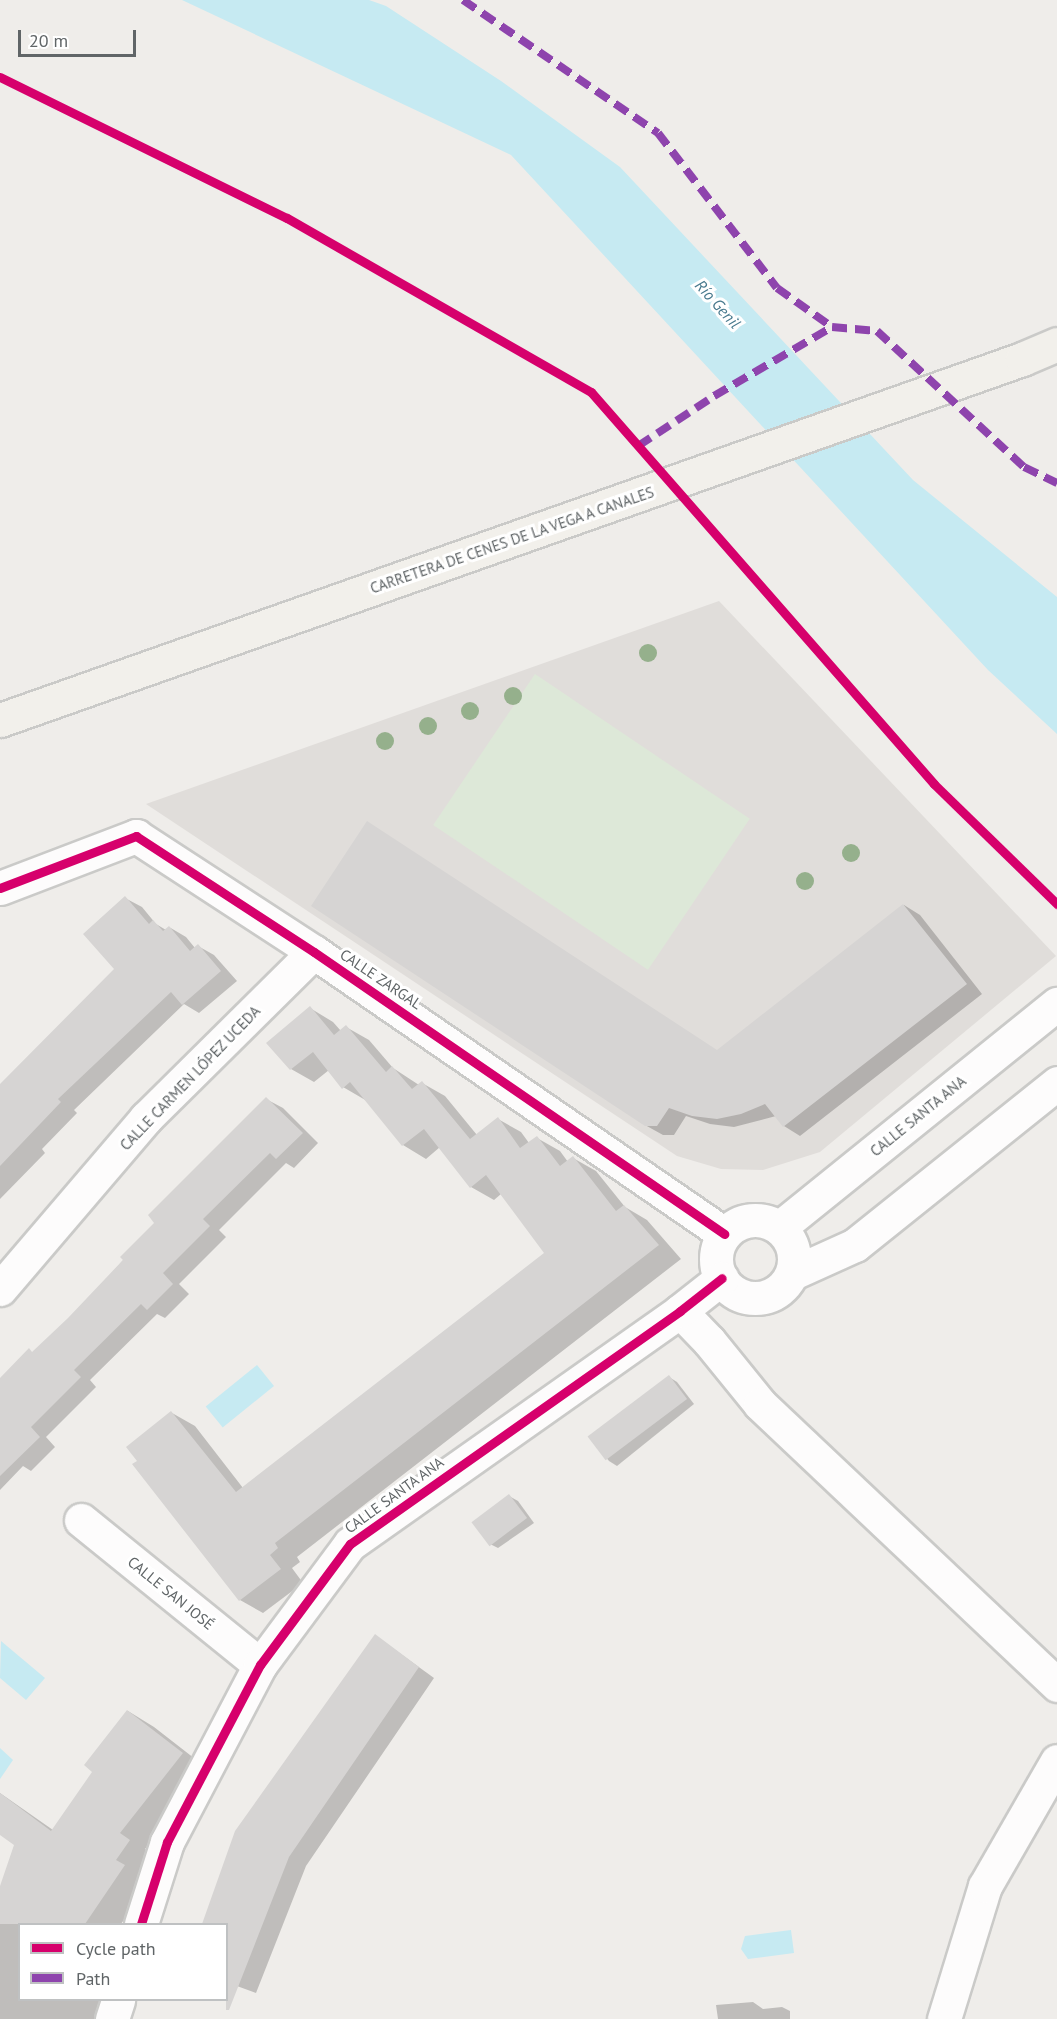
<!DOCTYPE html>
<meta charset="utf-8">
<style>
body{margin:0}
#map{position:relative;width:1057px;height:2019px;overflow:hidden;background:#efedea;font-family:"PT Sans",sans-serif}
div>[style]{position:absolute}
.education>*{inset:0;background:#e0ddda}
.green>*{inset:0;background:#dde8d8;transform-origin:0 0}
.water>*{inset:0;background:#c6eaf2;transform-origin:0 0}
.shadow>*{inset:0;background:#0003}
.building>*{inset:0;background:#d6d4d3;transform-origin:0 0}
.roads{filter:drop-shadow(2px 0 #cacac8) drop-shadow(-2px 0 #cacac8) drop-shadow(0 2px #cacac8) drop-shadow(0 -2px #cacac8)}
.minor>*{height:33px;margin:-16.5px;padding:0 16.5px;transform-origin:16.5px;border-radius:16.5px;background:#fdfcfc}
.minor>.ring{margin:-16.5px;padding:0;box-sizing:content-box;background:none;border:33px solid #fdfcfc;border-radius:50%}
.major>*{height:33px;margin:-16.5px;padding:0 16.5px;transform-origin:16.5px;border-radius:16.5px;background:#f2f0eb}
.quiet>*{height:8px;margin-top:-4px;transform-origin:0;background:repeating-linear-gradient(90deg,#8e44ad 0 15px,transparent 0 23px)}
.cycleway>*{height:9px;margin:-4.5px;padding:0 4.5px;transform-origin:4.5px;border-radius:4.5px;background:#d6006c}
.trees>*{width:18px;height:18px;margin:-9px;border-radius:50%;background:#95b08c}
span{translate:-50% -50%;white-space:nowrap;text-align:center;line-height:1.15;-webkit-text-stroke:6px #fff;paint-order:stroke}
.street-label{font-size:15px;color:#606567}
.water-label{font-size:16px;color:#47798d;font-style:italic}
.legend{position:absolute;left:18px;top:1923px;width:210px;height:78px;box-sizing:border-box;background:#fff;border:2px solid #bfc1c2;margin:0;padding:8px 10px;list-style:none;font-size:18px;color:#606567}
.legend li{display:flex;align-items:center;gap:12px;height:30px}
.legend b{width:30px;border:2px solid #bfc1c2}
.scale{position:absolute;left:18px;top:30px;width:118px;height:27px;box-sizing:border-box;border:3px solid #606567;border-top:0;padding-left:8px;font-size:18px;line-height:21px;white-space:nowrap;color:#606567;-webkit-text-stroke:4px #fff;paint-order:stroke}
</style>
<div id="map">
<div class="education">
<i style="clip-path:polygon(719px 601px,1056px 956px,820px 1152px,763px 1170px,721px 1169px,677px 1156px,146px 804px)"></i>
</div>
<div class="green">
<i style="left:535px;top:674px;width:259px;height:182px;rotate:34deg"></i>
</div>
<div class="water">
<i style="clip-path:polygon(182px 0,369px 0,386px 6px,501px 81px,620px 167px,913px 480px,1057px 597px,1057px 734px,988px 670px,511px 155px)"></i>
<i style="left:257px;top:1365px;width:27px;height:66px;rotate:51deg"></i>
<i style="clip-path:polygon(1px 1641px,45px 1678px,26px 1700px,0 1678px)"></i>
<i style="clip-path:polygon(0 1748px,13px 1760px,0 1779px)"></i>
<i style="clip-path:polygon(791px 1930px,794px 1953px,748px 1959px,741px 1949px,745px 1936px)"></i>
</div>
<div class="shadow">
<i style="clip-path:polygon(125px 898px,142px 907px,156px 924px,166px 930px,169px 927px,186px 937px,195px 948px,198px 946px,214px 955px,237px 981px,199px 1013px,184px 1004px,74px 1110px,77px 1113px,42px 1149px,45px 1153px,0 1199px,0 1101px,116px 969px)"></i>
<i style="clip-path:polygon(904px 905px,920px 915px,982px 994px,800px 1136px,784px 1126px,776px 1116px,734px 1127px,710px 1124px,686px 1116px,674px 1135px,663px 1135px,645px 1125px,718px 1051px)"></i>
<i style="clip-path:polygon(310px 1008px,333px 1022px,341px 1031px,346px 1027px,369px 1040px,393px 1068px,419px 1085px,422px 1083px,445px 1096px,477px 1135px,498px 1119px,521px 1132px,529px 1143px,537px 1138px,560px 1151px,568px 1162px,573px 1158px,596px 1171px,625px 1207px,647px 1220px,681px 1259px,297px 1557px,300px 1562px,292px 1568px,303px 1583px,263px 1613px,240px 1600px,139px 1461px,172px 1413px,195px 1426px,243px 1488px,546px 1253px,501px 1194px,494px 1200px,471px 1187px,440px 1147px,426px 1159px,403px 1145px,367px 1101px,343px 1087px,329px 1070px,314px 1082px,291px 1069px)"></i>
<i style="clip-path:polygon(266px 1099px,283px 1108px,318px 1143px,294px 1168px,286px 1163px,219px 1230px,226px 1237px,179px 1284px,189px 1294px,165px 1318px,157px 1314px,90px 1380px,96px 1387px,46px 1437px,55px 1447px,31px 1471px,23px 1466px,0 1490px,0 1399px)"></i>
<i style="clip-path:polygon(669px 1377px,677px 1382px,694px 1404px,617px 1466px,609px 1461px,593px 1441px)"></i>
<i style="clip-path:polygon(509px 1496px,518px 1501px,534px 1523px,498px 1548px,490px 1544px)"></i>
<i style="clip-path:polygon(376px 1636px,434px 1678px,306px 1866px,256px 1993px,226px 1982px,226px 1924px,203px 1924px,237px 1832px)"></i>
<i style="clip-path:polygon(128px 1711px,154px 1727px,208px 1769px,145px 1849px,155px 1856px,150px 1882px,121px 1924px,20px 1924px,20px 2000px,114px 2000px,108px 2019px,0 2019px,0 1892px,15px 1844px,0 1833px,0 1793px,53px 1830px,94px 1771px)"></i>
<i style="clip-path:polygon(753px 2002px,763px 2009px,782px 2007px,790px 2011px,790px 2019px,718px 2019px,716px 2005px)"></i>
</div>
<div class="building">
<i style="clip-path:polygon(367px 821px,717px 1050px,903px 904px,967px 984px,783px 1127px,765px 1104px,741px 1114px,717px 1119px,692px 1116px,669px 1108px,657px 1126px,645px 1126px,311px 906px)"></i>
<i style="clip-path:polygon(125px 896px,149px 924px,153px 920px,163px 931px,169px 926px,190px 951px,198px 944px,221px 971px,182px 1005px,171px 992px,58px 1099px,61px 1102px,0 1166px,0 1084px,114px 969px,83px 934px)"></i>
<i style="clip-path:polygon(310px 1006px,334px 1035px,346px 1025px,386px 1072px,392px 1066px,412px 1089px,422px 1081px,470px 1139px,498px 1117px,520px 1148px,537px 1136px,560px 1166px,573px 1156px,616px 1211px,624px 1205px,659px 1245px,275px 1543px,278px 1548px,270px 1555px,281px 1569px,239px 1601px,132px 1464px,137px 1461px,126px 1447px,171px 1411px,236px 1492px,544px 1253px,486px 1175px,470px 1188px,424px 1129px,402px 1146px,350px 1082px,342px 1089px,313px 1052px,290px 1070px,266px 1043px)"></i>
<i style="clip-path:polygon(266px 1097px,303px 1133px,276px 1159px,270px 1153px,203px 1219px,210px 1226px,163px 1273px,173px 1284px,147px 1310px,141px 1304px,74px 1370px,81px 1377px,31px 1427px,40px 1437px,0 1476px,0 1378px,29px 1348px,32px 1352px,68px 1318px,123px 1260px,120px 1257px,154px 1223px,148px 1215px)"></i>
<i style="left:669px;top:1375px;width:30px;height:102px;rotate:53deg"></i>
<i style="left:509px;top:1494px;width:30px;height:47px;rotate:53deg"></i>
<i style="clip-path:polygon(375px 1634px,419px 1667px,289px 1857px,229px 2010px,226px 2010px,226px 1924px,202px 1924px,235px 1831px)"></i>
<i style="clip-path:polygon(127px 1710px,183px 1753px,120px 1833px,130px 1840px,116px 1860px,125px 1865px,85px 1924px,0 1924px,0 1886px,14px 1845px,0 1835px,0 1793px,51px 1831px,92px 1772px,84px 1765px)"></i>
</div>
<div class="roads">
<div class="minor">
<i style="left:0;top:888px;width:146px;rotate:-20.9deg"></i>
<i style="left:136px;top:836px;width:212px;rotate:33.1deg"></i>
<i style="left:314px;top:952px;width:498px;rotate:34.5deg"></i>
<i class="ring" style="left:716px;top:1220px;width:45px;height:45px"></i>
<i style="left:779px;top:1228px;width:357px;rotate:-38.9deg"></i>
<i style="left:793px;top:1273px;width:68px;rotate:-24.3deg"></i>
<i style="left:855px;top:1245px;width:259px;rotate:-38.7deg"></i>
<i style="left:0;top:1289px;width:225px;rotate:-49.5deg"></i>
<i style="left:146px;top:1118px;width:236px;rotate:-44.7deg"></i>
<i style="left:680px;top:1311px;width:42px;rotate:46deg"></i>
<i style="left:709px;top:1341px;width:81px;rotate:51deg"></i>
<i style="left:760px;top:1404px;width:409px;rotate:43.4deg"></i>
<i style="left:81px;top:1520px;width:230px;rotate:39deg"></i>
<i style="left:141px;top:1924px;width:86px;rotate:-72.4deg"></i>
<i style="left:167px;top:1842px;width:200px;rotate:-62.3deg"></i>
<i style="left:260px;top:1665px;width:151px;rotate:-53.4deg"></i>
<i style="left:350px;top:1544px;width:404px;rotate:-35.2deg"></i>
<i style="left:680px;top:1311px;width:53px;rotate:-38.2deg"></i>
<i style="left:112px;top:2019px;width:20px;rotate:-72deg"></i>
<i style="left:944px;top:2019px;width:139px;rotate:-72.9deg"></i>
<i style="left:985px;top:1886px;width:144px;rotate:-60.1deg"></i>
</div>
<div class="major">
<i style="left:0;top:720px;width:1084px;rotate:-19.45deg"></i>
<i style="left:1022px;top:359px;width:38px;rotate:-23deg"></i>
</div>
</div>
<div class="quiet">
<i style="left:463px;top:0;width:236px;rotate:34.3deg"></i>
<i style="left:658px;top:133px;width:195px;rotate:52.5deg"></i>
<i style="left:777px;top:288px;width:67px;rotate:35.3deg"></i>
<i style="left:832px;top:327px;width:45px;rotate:5.1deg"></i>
<i style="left:877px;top:331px;width:200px;rotate:42.8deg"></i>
<i style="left:1024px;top:467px;width:37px;rotate:26deg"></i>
<i style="left:638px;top:446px;width:91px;rotate:-33.3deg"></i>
<i style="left:714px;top:396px;width:137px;rotate:-30.3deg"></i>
</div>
<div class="cycleway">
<i style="left:0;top:77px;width:320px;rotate:26.2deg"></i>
<i style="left:287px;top:218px;width:350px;rotate:29.8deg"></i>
<i style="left:591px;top:392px;width:521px;rotate:48.81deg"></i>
<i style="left:934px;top:784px;width:172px;rotate:44.3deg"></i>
<i style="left:0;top:888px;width:146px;rotate:-20.9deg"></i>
<i style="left:136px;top:836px;width:212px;rotate:33.1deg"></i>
<i style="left:314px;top:952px;width:498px;rotate:34.5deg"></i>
<i style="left:141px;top:1924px;width:86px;rotate:-72.4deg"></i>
<i style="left:167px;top:1842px;width:200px;rotate:-62.3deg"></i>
<i style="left:260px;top:1665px;width:151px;rotate:-53.4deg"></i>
<i style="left:350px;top:1544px;width:404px;rotate:-35.2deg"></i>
<i style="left:680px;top:1311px;width:53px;rotate:-38.2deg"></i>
</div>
<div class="trees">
<i style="left:648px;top:653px"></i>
<i style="left:513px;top:696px"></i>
<i style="left:470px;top:711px"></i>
<i style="left:428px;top:726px"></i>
<i style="left:385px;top:741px"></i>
<i style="left:851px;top:853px"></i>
<i style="left:805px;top:881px"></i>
</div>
<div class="street-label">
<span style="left:512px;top:540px;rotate:-19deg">CARRETERA DE CENES DE LA VEGA A CANALES</span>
<span style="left:381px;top:979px;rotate:34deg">CALLE ZARGAL</span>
<span style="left:190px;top:1078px;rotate:-46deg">CALLE CARMEN LÓPEZ UCEDA</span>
<span style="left:918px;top:1116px;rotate:-39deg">CALLE SANTA ANA</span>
<span style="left:394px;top:1495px;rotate:-36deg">CALLE SANTA ANA</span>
<span style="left:171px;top:1593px;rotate:39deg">CALLE SAN JOSÉ</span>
</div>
<div class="water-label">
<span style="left:718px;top:304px;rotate:48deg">Río Genil</span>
</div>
<ul class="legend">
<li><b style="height:8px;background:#d6006c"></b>Cycle path</li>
<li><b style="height:8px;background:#8e44ad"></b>Path</li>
</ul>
<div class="scale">20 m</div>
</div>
